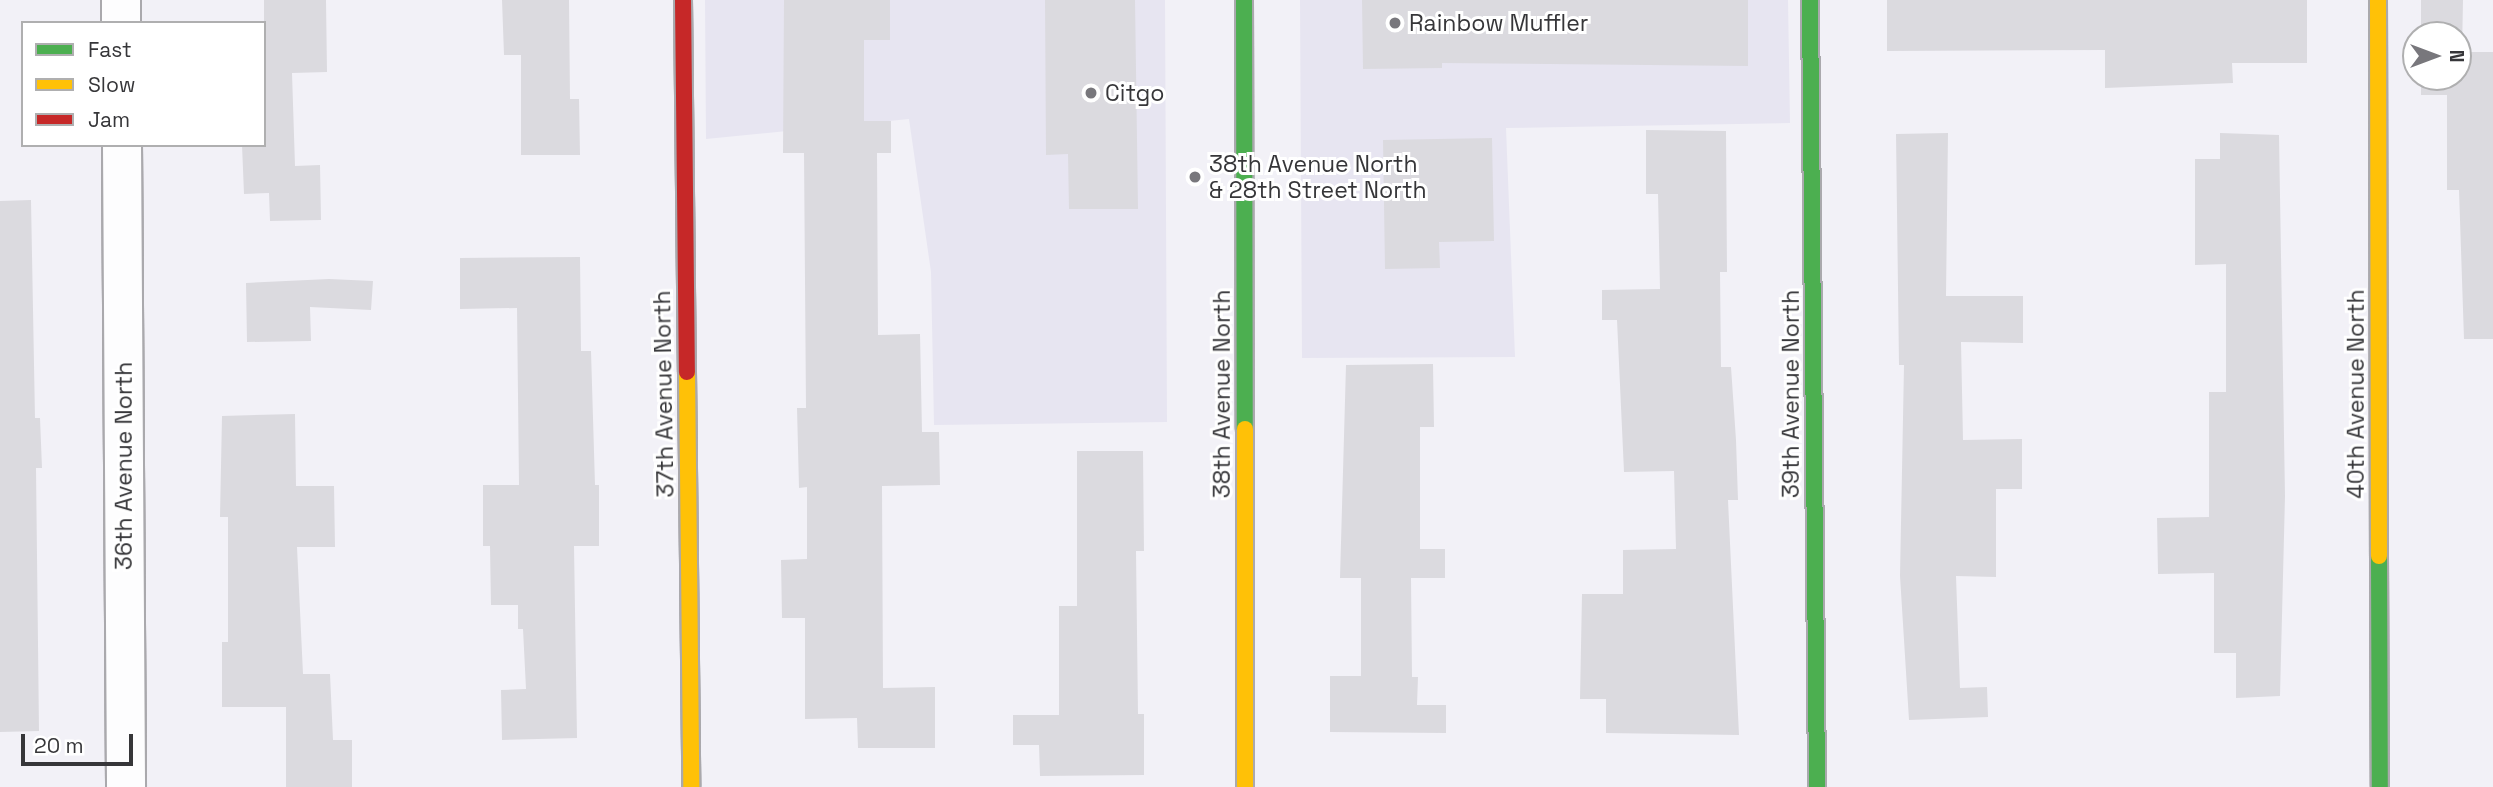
<!DOCTYPE html>
<style>
body{margin:0}
#map{position:relative;width:2493px;height:787px;overflow:hidden;background:#f2f1f7;font-family:"Space Grotesk",sans-serif}
div>[style]{position:absolute}
.built>*{inset:0;background:#e7e5f1}
.building>*{inset:0;background:#dbdadf}
.roads{filter:drop-shadow(2px 0 #aaa9ad) drop-shadow(-2px 0 #aaa9ad) drop-shadow(0 2px #aaa9ad) drop-shadow(0 -2px #aaa9ad)}
.street>*{height:38px;margin:-19px;padding:0 19px;transform-origin:19px;border-radius:19px;background:#fdfdfe}
.fast>*{height:16px;margin:-8px;padding:0 8px;transform-origin:8px;border-radius:8px;background:#4caf50}
.slow>*{height:16px;margin:-8px;padding:0 8px;transform-origin:8px;border-radius:8px;background:#ffc107}
.jam>*{height:16px;margin:-8px;padding:0 8px;transform-origin:8px;border-radius:8px;background:#c62828}
.dots>*{width:19px;height:19px;translate:-50% -50%;box-sizing:border-box;border:4px solid #fff;border-radius:50%}
span{translate:-50% -50%;white-space:nowrap;text-align:center;line-height:1.15;-webkit-text-stroke:6px #fff;paint-order:stroke}
.poi-label{font-size:23px;color:#363639}
.left{translate:0 -50%;text-align:left}
.street-label{font-size:23px;color:#363639}
.legend{position:absolute;left:21px;top:21px;width:245px;height:126px;box-sizing:border-box;background:#fff;border:2px solid #afafb0;margin:0;padding:9px 12px;list-style:none;font-size:21px;color:#363639}
.legend li{display:flex;align-items:center;gap:14px;height:35px}
.legend b{width:35px;border:2px solid #afafb0}
.north{position:absolute;left:2402px;top:21px;width:70px;height:70px;box-sizing:border-box;background:#fff;border:2px solid #afafb0;border-radius:50%;rotate:90deg;font-size:19px;font-weight:700;line-height:28px;text-align:center;color:#363639}
.north::after{content:'';display:block;margin:auto;width:24px;height:32px;background:#78777c;clip-path:polygon(50% 0,100% 100%,50% 72%,0 100%)}
.scale{position:absolute;left:21px;top:734px;width:112px;height:32px;box-sizing:border-box;border:4px solid #363639;border-top:0;padding-left:9px;font-size:21px;line-height:24px;white-space:nowrap;color:#363639;-webkit-text-stroke:5px #fff;paint-order:stroke}
</style>
<div id="map">
<div class="built">
<i style="clip-path:polygon(705px 0,1165px 0,1167px 422px,934px 425px,931px 272px,909px 119px,706px 139px)"></i>
<i style="clip-path:polygon(1300px 0,1788px 0,1790px 123px,1506px 128px,1515px 357px,1302px 358px)"></i>
</div>
<div class="building">
<i style="clip-path:polygon(264px 0,326px 0,327px 72px,292px 73px,295px 166px,320px 165px,321px 220px,270px 221px,269px 193px,244px 194px,242px 145px,264px 145px)"></i>
<i style="clip-path:polygon(502px 0,569px 0,570px 99px,579px 99px,580px 155px,521px 155px,521px 55px,504px 55px)"></i>
<i style="clip-path:polygon(784px 0,890px 0,890px 40px,864px 40px,864px 121px,891px 121px,891px 153px,877px 153px,878px 335px,920px 334px,922px 432px,939px 432px,940px 485px,882px 486px,883px 688px,935px 687px,935px 748px,858px 748px,857px 718px,805px 719px,805px 618px,782px 618px,781px 560px,807px 559px,807px 487px,799px 488px,797px 408px,806px 408px,804px 153px,783px 153px)"></i>
<i style="clip-path:polygon(1045px 0,1135px 0,1138px 209px,1069px 209px,1068px 154px,1046px 155px)"></i>
<i style="clip-path:polygon(1362px 0,1748px 0,1748px 66px,1442px 63px,1442px 68px,1363px 69px)"></i>
<i style="clip-path:polygon(1887px 0,2307px 0,2307px 63px,2232px 63px,2233px 83px,2105px 88px,2105px 50px,1887px 51px)"></i>
<i style="clip-path:polygon(2421px 0,2463px 0,2462px 52px,2493px 52px,2493px 339px,2464px 339px,2459px 190px,2447px 190px,2447px 95px,2421px 95px,2421px 77px,2458px 77px,2458px 35px,2421px 35px)"></i>
<i style="clip-path:polygon(1646px 130px,1726px 131px,1727px 272px,1720px 272px,1721px 367px,1731px 367px,1736px 440px,1738px 500px,1728px 500px,1739px 735px,1606px 733px,1606px 699px,1580px 699px,1582px 594px,1623px 594px,1623px 550px,1676px 549px,1674px 471px,1624px 472px,1617px 320px,1602px 320px,1602px 290px,1660px 289px,1658px 194px,1646px 194px)"></i>
<i style="clip-path:polygon(1948px 133px,1946px 296px,2023px 296px,2023px 343px,1961px 342px,1963px 440px,2022px 439px,2022px 489px,1996px 489px,1996px 577px,1956px 576px,1960px 688px,1987px 687px,1988px 717px,1909px 720px,1900px 576px,1904px 365px,1899px 365px,1896px 134px)"></i>
<i style="clip-path:polygon(2220px 133px,2279px 135px,2285px 496px,2280px 696px,2236px 698px,2236px 653px,2214px 653px,2214px 573px,2158px 574px,2157px 518px,2209px 517px,2209px 392px,2226px 392px,2226px 264px,2195px 265px,2195px 159px,2220px 159px)"></i>
<i style="clip-path:polygon(1492px 138px,1494px 241px,1439px 242px,1440px 268px,1385px 269px,1383px 140px)"></i>
<i style="clip-path:polygon(31px 200px,35px 418px,40px 418px,42px 468px,36px 468px,39px 731px,0 732px,0 201px)"></i>
<i style="clip-path:polygon(580px 257px,581px 351px,591px 351px,595px 485px,599px 485px,599px 546px,574px 546px,577px 738px,502px 740px,501px 690px,526px 689px,523px 629px,518px 629px,518px 605px,491px 605px,490px 546px,483px 546px,483px 485px,519px 485px,517px 308px,460px 309px,460px 258px)"></i>
<i style="clip-path:polygon(329px 279px,373px 281px,371px 310px,310px 307px,311px 341px,247px 342px,246px 283px)"></i>
<i style="clip-path:polygon(1433px 364px,1434px 427px,1420px 427px,1420px 549px,1445px 549px,1445px 578px,1411px 578px,1412px 677px,1418px 677px,1417px 705px,1446px 705px,1446px 733px,1330px 732px,1330px 676px,1361px 676px,1361px 578px,1340px 578px,1346px 365px)"></i>
<i style="clip-path:polygon(295px 414px,296px 486px,334px 486px,335px 547px,297px 547px,303px 674px,330px 674px,333px 740px,352px 740px,352px 787px,286px 787px,286px 707px,222px 707px,222px 642px,228px 642px,228px 517px,220px 517px,222px 416px)"></i>
<i style="clip-path:polygon(1077px 451px,1143px 451px,1144px 551px,1136px 551px,1138px 714px,1144px 714px,1144px 775px,1040px 776px,1039px 745px,1013px 745px,1013px 715px,1059px 715px,1059px 606px,1077px 606px)"></i>
</div>
<div class="roads">
<div class="street">
<i style="left:121px;top:0;width:23px;rotate:90deg"></i>
<i style="left:122px;top:145px;width:642px;rotate:89.64deg"></i>
</div>
<div class="fast">
<i style="left:1244px;top:0;width:429px;rotate:89.9deg"></i>
<i style="left:1810px;top:0;width:787px;rotate:89.49deg"></i>
<i style="left:2379px;top:556px;width:231px;rotate:89.8deg"></i>
</div>
<div class="slow">
<i style="left:2378px;top:0;width:556px;rotate:89.9deg"></i>
<i style="left:687px;top:372px;width:415px;rotate:89.4deg"></i>
<i style="left:1245px;top:429px;width:358px;rotate:90deg"></i>
</div>
<div class="jam">
<i style="left:683px;top:0;width:372px;rotate:89.4deg"></i>
</div>
</div>
<div class="dots">
<i style="left:1395px;top:23px;background:#78777c"></i>
<i style="left:1091px;top:93px;background:#78777c"></i>
<i style="left:1195px;top:177px;background:#78777c"></i>
</div>
<div class="poi-label">
<span class="left" style="left:1409px;top:23px">Rainbow Muffler</span>
<span class="left" style="left:1105px;top:93px">Citgo</span>
<span class="left" style="left:1209px;top:177px">38th Avenue North<br>&amp; 28th Street North</span>
</div>
<div class="street-label">
<span style="left:664px;top:394px;rotate:-91deg">37th Avenue North</span>
<span style="left:1222px;top:394px;rotate:-90deg">38th Avenue North</span>
<span style="left:1791px;top:394px;rotate:-90deg">39th Avenue North</span>
<span style="left:2356px;top:394px;rotate:-90deg">40th Avenue North</span>
<span style="left:124px;top:466px;rotate:-90deg">36th Avenue North</span>
</div>
<ul class="legend">
<li><b style="height:9px;background:#4caf50"></b>Fast</li>
<li><b style="height:9px;background:#ffc107"></b>Slow</li>
<li><b style="height:9px;background:#c62828"></b>Jam</li>
</ul>
<div class="north">N</div>
<div class="scale">20 m</div>
</div>
